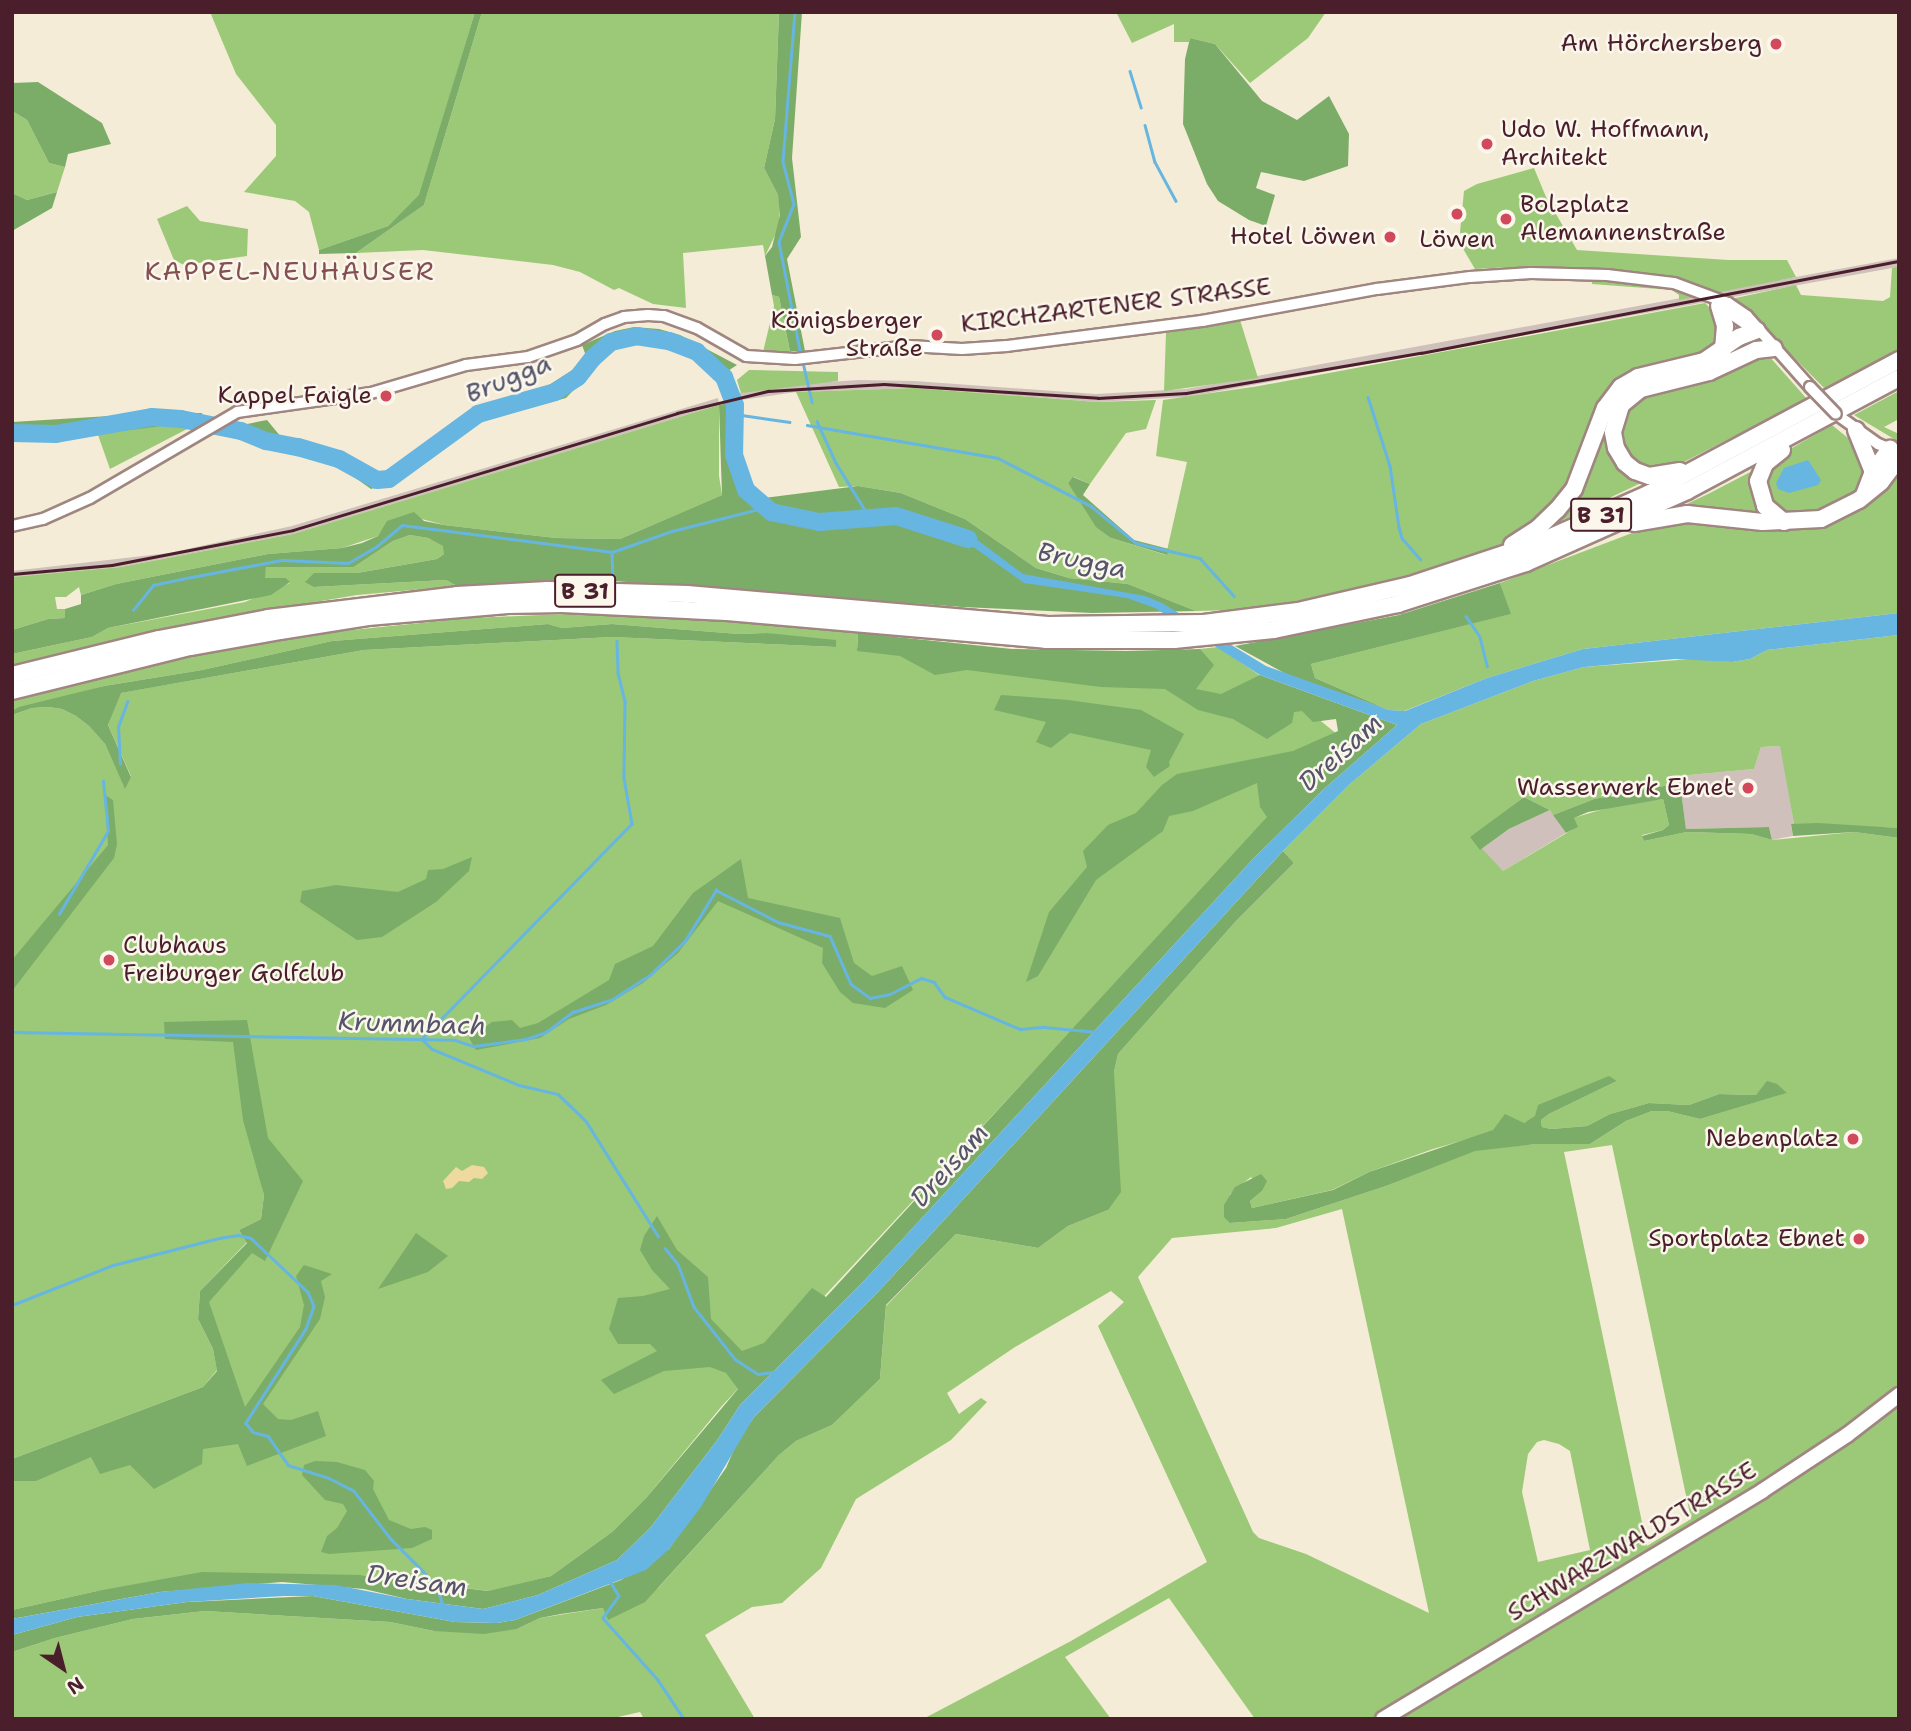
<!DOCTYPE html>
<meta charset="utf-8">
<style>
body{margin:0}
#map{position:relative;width:1911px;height:1731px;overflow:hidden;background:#f4ecd6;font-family:"Shantell Sans",sans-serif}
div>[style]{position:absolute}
.industrial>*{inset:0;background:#cfc0bb}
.green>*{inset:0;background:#9bc977}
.forest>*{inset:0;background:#7cad68}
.sand>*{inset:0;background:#eeda9e}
.water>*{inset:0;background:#67b5e1}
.stream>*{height:2.5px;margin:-1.25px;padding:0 1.25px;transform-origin:1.25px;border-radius:1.25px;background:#67b5e1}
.river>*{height:18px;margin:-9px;padding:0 9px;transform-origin:9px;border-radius:9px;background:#67b5e1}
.roads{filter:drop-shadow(2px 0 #9f8680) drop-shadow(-2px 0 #9f8680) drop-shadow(0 2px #9f8680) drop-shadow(0 -2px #9f8680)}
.minor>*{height:10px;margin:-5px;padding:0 5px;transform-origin:5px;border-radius:5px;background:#fff}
.major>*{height:14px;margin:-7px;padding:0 7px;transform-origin:7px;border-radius:7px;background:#fff}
.highway>*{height:16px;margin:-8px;padding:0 8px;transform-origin:8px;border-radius:8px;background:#fff}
.rail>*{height:2.5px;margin:-1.25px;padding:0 1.25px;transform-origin:1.25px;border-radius:1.25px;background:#4a1f2b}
.bridges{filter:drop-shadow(2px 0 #9f8680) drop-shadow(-2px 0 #9f8680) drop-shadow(0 2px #9f8680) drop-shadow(0 -2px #9f8680)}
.minor-bridge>*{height:10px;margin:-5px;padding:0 5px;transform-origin:5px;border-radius:5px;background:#fff}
.dots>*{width:19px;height:19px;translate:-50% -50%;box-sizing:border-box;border:4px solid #fbf7ec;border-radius:50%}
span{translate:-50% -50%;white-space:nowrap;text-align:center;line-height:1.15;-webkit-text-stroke:5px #fbf7ec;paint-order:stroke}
.shield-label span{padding:2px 5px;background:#fbf7ec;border:2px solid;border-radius:5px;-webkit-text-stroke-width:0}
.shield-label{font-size:23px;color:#4a1f2b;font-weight:700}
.poi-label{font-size:24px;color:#4a1f2b}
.right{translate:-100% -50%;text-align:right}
.left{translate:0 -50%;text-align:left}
.street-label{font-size:24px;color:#4a1f2b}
.neighbourhood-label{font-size:26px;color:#844f51;letter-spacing:2px}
.water-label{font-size:26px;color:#54546b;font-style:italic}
.frame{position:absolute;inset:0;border:14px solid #4a1f2b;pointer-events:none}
.north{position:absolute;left:28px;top:1633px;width:70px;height:70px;-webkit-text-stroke:5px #fbf7ec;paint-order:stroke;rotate:145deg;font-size:19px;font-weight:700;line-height:28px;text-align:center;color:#4a1f2b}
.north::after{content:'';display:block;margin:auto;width:24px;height:32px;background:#4a1f2b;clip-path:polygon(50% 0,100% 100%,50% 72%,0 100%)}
</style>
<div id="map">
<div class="industrial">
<i style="clip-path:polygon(1899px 258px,1899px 266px,1892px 268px,1187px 397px,1097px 402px,915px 388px,796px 392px,741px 400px,739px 393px,794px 384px,859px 380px,914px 381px,1096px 394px,1186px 389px)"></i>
<i style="clip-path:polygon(718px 398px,719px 405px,293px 534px,121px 567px,12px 577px,12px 571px,169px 553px,292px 526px)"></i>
<i style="clip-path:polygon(1781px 746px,1794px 824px,1791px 825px,1793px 836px,1772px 840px,1769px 827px,1686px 829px,1679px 776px,1754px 769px,1761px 747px)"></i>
<i style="clip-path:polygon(1550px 810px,1566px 833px,1503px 871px,1480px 850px,1509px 829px)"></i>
</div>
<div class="green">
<i style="clip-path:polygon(210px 12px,475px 12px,420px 195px,388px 226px,319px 250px,309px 212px,295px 201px,244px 192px,276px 156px,276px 125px,236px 74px)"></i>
<i style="clip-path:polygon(482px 12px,779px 12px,775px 119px,764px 168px,778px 195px,780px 206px,779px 227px,765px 256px,763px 245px,683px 253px,686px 308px,653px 304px,619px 288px,614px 290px,580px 272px,553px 265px,423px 250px,356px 253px,424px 205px)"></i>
<i style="clip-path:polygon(1116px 12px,1326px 12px,1308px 38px,1250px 83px,1215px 44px,1190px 38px,1189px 42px,1174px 42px,1174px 24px,1132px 43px)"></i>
<i style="clip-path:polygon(12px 111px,27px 120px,49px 163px,65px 167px,57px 192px,27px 200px,12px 193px)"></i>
<i style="clip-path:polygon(1534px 168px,1546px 197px,1577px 250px,1728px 260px,1787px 260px,1796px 277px,1679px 300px,1679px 295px,1672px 290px,1592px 284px,1593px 270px,1512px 267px,1475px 269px,1462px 247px,1460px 232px,1464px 191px,1477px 184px)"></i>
<i style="clip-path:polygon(187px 206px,200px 221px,248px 229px,247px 256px,184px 265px,174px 260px,157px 219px)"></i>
<i style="clip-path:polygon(1899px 266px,1899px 353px,1825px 389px,1768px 331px,1731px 299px,1796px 285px,1801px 295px,1883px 301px,1890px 297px,1892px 268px)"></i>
<i style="clip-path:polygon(772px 295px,779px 297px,790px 351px,763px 352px,774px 306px)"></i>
<i style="clip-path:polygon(1705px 303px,1716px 314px,1721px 337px,1708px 356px,1636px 374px,1557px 504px,1512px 540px,1456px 562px,1382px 582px,1302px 600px,1236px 610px,1196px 611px,1128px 584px,1069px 578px,1036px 568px,965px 519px,901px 493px,858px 486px,839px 487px,796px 392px,915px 388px,1097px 402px,1156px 400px,1146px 429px,1126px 433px,1090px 484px,1074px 477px,1068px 483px,1111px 538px,1166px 555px,1187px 462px,1156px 456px,1163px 400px,1259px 386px)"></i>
<i style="clip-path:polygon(1240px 320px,1258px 378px,1164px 391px,1166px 333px)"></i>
<i style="clip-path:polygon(1745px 338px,1747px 341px,1742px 346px,1719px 362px,1637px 384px,1622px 394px,1609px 416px,1607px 440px,1619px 465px,1641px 483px,1552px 525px,1585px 476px,1607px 414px,1619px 393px,1640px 379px,1712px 362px,1729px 353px)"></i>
<i style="clip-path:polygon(1769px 356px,1807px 399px,1674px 467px,1653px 470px,1633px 462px,1619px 441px,1621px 417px,1634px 399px,1746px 359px)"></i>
<i style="clip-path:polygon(749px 370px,838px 372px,838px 381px,741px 393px,737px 380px)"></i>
<i style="clip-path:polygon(1899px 391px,1899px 419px,1884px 427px,1899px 434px,1899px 442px,1854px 415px)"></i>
<i style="clip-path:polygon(719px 405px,719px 476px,722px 495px,620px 539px,556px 538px,444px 525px,418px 518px,387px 523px,378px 536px,342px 548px,268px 554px,116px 584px,81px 595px,79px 587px,66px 597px,55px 597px,57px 609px,65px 609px,65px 618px,48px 619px,12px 630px,12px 577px,121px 567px,293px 534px)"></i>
<i style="clip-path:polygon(1832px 425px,1859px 447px,1866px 471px,1856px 493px,1817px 514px,1787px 515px,1766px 499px,1762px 486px,1778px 456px)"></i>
<i style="clip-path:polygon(163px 426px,189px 428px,110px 469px,97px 432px)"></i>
<i style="clip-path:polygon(1899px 465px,1899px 613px,1583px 649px,1487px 678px,1404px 711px,1389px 710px,1315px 678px,1311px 664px,1510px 614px,1500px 583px,1656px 524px,1691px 519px,1793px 530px,1835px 523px,1869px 503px)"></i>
<i style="clip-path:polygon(1756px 469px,1763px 517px,1678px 508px,1708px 494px)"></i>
<i style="clip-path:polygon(410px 535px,428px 538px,444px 546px,444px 554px,437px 559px,357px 573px,314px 573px,314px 587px,446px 580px,457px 586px,357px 595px,226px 617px,106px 642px,12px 666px,12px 654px,92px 637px,108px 628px,245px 602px,290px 583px,286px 578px,264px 578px,266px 567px,354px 567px,393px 541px)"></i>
<i style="clip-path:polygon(564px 614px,677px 617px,858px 633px,857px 648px,1195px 655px,1200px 649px,1218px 647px,1290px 696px,1343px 739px,721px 1407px,646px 1498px,612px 1532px,551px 1576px,489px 1591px,361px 1575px,97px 1591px,12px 1610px,12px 1474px,237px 1421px,204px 1303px,281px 1209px,260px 1177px,264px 1195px,261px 1219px,239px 1230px,247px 1242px,200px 1291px,198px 1319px,213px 1349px,217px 1370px,203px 1387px,12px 1459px,12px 715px,32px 708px,48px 707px,62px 709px,76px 716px,89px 726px,105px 744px,124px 786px,131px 776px,108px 725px,120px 693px,364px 650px,612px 637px,836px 647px,767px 633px,739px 634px,612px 624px,562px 628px,548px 624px,332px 641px,202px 670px,104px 686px,12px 711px,12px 701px,171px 660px,322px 633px,470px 618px)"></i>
<i style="clip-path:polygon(evenodd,1899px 635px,1899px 828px,1794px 824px,1780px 746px,1761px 747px,1754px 769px,1679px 776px,1680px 783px,1594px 799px,1553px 815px,1550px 810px,1524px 797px,1471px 837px,1503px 871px,1577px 827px,1573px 818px,1621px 804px,1663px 799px,1669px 825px,1663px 830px,1642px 835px,1644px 841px,1687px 832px,1751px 834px,1772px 840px,1854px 832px,1899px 838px,1899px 1719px,1255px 1719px,1169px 1598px,1065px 1657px,1111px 1719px,923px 1719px,1071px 1641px,1207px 1562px,1098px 1326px,1124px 1302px,1111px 1291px,1015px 1347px,947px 1393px,959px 1414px,981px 1398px,987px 1402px,951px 1440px,856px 1499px,821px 1568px,782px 1603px,752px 1607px,705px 1635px,755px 1719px,644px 1719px,640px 1712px,609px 1719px,12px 1719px,12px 1652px,55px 1638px,133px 1619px,205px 1611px,390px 1622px,434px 1631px,517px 1629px,540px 1618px,603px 1608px,609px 1619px,658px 1588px,779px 1455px,796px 1441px,832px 1425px,880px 1379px,886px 1306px,956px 1234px,1038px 1248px,1068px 1226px,1108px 1210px,1114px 1072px,1118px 1054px,1236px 921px,1294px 863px,1283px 851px,1350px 784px,1421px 724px,1533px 681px,1584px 667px,1692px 659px,1732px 662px,1750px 659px,1767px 650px,1899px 635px,1609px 1077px,1617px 1081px,1549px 1114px,1541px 1120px,1542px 1127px,1551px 1129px,1587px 1126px,1610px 1114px,1649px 1103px,1689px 1105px,1719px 1094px,1756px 1095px,1760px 1091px,1786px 1093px,1700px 1119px,1667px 1111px,1652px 1111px,1626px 1121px,1590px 1144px,1536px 1144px,1475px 1150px,1386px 1186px,1286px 1219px,1230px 1223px,1230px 1194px,1251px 1177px,1262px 1191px,1250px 1201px,1252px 1208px,1332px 1190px,1369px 1172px,1433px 1149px,1524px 1123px,1609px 1077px,1899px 635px,1612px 1145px,1691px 1519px,1647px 1546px,1564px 1152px,1612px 1145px,1899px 635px,1342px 1209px,1429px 1613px,1306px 1554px,1259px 1538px,1253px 1532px,1138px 1277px,1172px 1238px,1276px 1228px,1342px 1209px,1899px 635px,1544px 1440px,1559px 1444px,1570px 1451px,1590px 1550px,1538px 1562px,1522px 1492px,1528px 1454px,1537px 1442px,1544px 1440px)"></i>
</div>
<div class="forest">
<i style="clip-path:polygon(475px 12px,482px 12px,424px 205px,356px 253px,319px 254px,319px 250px,388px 226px,419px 195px)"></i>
<i style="clip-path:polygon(779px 12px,802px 12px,792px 158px,801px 237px,787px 259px,805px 351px,790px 351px,779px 297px,772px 295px,765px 256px,772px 247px,780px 215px,778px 195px,764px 168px,775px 119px)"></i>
<i style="clip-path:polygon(1190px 38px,1215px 44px,1262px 101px,1297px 120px,1329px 96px,1349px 134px,1348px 166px,1304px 181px,1261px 172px,1256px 188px,1275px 195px,1266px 226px,1249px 220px,1218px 201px,1207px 184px,1183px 124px,1185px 59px)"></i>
<i style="clip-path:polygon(38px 82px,102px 123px,111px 144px,68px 154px,65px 167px,49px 163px,27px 120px,12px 111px,12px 83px)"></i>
<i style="clip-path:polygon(57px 192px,52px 208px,12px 231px,12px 193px,27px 200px)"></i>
<i style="clip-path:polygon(634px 327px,659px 329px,680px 335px,737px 365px,714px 380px,696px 355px,655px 340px,633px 341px,614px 348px,566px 398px,473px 424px,403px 479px,371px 489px,323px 455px,222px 434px,237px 426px,267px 420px,281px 437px,326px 448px,379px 476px,396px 475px,458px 424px,490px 404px,538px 392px,574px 369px,586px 356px,582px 345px,615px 331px)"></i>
<i style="clip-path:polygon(734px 402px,737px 452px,742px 472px,764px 498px,858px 486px,901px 493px,965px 519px,1036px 568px,1069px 578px,1128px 584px,1196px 611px,1092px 613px,962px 607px,613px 581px,526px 582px,457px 586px,446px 580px,314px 587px,305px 582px,314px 573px,357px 573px,437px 559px,444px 554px,443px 546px,428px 538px,410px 535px,393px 541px,354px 567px,266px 567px,265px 578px,286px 578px,290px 582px,271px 595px,108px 628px,92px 637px,12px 654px,12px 630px,48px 619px,65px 618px,65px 609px,81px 604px,81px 595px,116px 584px,268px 554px,342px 548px,362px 543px,378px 536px,387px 521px,414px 512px,424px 521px,444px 525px,556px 538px,620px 539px,722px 495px,719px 405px)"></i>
<i style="clip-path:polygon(158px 413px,202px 413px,203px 420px,189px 428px,163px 426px,41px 441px,12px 438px,12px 422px)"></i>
<i style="clip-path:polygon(1073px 477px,1090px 484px,1083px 495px,1134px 540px,1169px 549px,1167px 555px,1111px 538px,1096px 527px,1068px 483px)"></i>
<i style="clip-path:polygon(1500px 583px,1511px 614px,1311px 664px,1315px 678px,1389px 710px,1288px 675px,1235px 646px,1399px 615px)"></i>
<i style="clip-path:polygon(548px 624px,562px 628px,612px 624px,739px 634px,767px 633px,836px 640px,836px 647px,612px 637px,364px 650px,121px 693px,108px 725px,131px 777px,125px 789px,105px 744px,89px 726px,76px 716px,62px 709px,48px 707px,32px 708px,12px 715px,12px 711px,19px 707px,104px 686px,202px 670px,332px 641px)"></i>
<i style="clip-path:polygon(858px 633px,1012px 649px,1126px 651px,1200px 649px,1214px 665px,1196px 689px,1221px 694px,1260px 675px,1397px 725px,1324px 789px,1253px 859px,862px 1283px,740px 1405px,718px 1439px,651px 1527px,617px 1560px,538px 1595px,483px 1609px,407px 1599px,364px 1589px,282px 1582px,160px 1592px,12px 1619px,12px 1610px,97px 1591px,202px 1572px,361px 1575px,488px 1591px,551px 1576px,612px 1532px,646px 1498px,738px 1389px,726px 1373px,710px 1367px,664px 1371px,614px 1394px,601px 1380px,657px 1351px,650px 1344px,618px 1344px,609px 1329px,618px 1298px,643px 1296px,670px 1289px,652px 1270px,640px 1250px,644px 1236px,657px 1216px,677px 1250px,708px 1277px,711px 1319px,742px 1351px,764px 1343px,812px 1288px,826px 1297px,1267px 817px,1260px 807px,1257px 783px,1193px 811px,1169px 816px,1163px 831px,1096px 880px,1038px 976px,1026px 982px,1049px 912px,1087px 867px,1083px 851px,1108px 825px,1136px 813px,1162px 785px,1177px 774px,1293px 751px,1338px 731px,1336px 719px,1313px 722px,1302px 711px,1294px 712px,1292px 723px,1267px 739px,1233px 719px,1198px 710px,1165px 689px,1101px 687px,967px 670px,935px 675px,900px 656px,857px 651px)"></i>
<i style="clip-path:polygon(1001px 695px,1068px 700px,1141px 710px,1184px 734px,1169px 762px,1170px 766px,1154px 777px,1146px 767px,1151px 750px,1070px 733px,1051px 748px,1036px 742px,1046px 722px,994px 710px)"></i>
<i style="clip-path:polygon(1680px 783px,1686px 829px,1769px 827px,1772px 840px,1751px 834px,1687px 832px,1644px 841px,1642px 836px,1663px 830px,1669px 825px,1663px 799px,1588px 812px,1574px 818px,1578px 827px,1566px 833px,1553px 815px,1594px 799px)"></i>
<i style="clip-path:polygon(105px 795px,113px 800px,117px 844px,114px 858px,12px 991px,12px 960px,108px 845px)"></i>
<i style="clip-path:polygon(1524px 797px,1550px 810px,1509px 829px,1480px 850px,1470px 837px)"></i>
<i style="clip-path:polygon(1818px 823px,1899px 828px,1899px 838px,1854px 832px,1793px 836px,1791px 824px)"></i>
<i style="clip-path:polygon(1283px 851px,1294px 863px,1236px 921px,1118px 1054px,1114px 1072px,1121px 1192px,1108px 1210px,1068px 1226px,1038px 1248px,956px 1234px,886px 1305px,880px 1379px,832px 1425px,796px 1441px,779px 1455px,645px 1602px,608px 1620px,603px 1608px,561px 1614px,540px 1618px,517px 1629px,484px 1634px,434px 1631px,390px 1622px,205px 1611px,133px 1619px,55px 1638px,12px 1652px,12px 1635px,77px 1617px,187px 1602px,313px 1596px,455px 1622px,497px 1623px,515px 1620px,621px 1580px,669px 1549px,726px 1468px,736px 1445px,754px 1417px,878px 1292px)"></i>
<i style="clip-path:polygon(472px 857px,469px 871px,436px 902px,382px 937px,357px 940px,300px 902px,302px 891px,336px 885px,398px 892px,426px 879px,428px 870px,443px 869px)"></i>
<i style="clip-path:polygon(741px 859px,748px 898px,840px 918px,854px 963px,872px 976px,902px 966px,913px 990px,885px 1008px,853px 1003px,840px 992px,822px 963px,823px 948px,718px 901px,678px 953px,643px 983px,606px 1005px,569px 1019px,540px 1038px,476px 1050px,469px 1038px,492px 1022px,512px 1020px,520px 1028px,538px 1023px,609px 980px,615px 964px,653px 946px,693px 893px)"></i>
<i style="clip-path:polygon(247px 1020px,268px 1138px,303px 1181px,265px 1261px,252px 1253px,209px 1302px,245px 1407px,300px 1327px,304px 1305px,296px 1276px,304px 1265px,332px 1274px,321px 1281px,325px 1297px,320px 1319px,263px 1404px,278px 1419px,291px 1420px,318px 1411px,326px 1436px,247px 1466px,238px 1444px,203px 1449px,202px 1464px,154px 1489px,130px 1465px,100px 1474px,91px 1457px,36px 1481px,12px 1481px,12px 1459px,203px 1387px,217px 1371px,213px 1349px,198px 1319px,200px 1291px,247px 1243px,239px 1230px,261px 1219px,264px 1195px,243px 1120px,233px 1042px,165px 1039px,164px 1022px)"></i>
<i style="clip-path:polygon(1609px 1076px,1617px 1081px,1549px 1114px,1541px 1120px,1542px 1127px,1551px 1129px,1587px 1126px,1610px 1114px,1649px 1103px,1689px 1105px,1719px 1094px,1756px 1095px,1767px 1081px,1777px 1084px,1787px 1093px,1700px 1119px,1667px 1111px,1652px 1111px,1626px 1121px,1590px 1144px,1536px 1144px,1475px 1151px,1386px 1186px,1286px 1219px,1230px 1223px,1224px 1217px,1224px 1205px,1235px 1187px,1261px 1174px,1267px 1181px,1262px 1191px,1250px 1201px,1252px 1208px,1333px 1190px,1369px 1172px,1493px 1130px,1505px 1114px,1524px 1123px,1535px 1116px,1538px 1105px)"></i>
<i style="clip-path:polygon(416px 1233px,448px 1256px,428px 1272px,378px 1289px)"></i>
<i style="clip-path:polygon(315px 1461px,337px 1462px,365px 1470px,374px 1481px,373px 1489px,389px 1520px,411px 1529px,425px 1527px,432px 1530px,432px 1539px,412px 1548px,329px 1554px,321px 1552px,327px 1536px,337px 1528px,347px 1511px,343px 1504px,325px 1500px,302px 1475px,304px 1465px)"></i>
</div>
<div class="sand">
<i style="clip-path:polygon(472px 1165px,484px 1167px,488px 1173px,482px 1179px,474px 1178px,469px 1182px,459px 1181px,452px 1188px,446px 1189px,443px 1181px,456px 1167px,462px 1171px)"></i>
</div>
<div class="water">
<i style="clip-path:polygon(1808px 460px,1821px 480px,1818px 485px,1789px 493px,1778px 489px,1776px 483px,1784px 468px)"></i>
<i style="clip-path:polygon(951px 530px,972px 536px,1023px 574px,1145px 596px,1162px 603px,1266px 666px,1389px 710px,1405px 711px,1487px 678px,1583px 649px,1899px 613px,1899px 635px,1767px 650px,1750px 659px,1732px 662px,1675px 659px,1584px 667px,1533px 681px,1421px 724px,1350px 784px,1283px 851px,878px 1292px,754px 1417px,701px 1507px,669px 1549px,646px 1570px,515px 1620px,497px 1623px,455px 1622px,313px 1596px,284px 1596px,187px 1602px,77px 1617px,12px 1635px,12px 1619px,160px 1592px,248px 1583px,336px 1585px,407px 1599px,483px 1609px,538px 1595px,617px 1560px,651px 1527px,718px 1439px,740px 1405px,862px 1283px,1253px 859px,1324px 789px,1397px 725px,1260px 675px,1155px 608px,1127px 598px,1024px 583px,968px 543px,946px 533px)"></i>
</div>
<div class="stream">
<i style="left:795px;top:12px;width:150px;rotate:94.6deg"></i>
<i style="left:783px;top:162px;width:43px;rotate:75.3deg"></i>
<i style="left:794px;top:204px;width:41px;rotate:111.5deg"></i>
<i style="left:779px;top:242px;width:115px;rotate:79deg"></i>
<i style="left:1130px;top:71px;width:38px;rotate:73deg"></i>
<i style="left:1145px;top:125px;width:38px;rotate:75deg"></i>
<i style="left:1155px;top:162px;width:44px;rotate:61.7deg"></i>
<i style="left:803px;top:362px;width:41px;rotate:77.3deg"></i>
<i style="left:1368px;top:397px;width:72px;rotate:72.3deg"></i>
<i style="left:1390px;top:466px;width:62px;rotate:81.6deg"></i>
<i style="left:1399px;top:527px;width:11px;rotate:75deg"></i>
<i style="left:1402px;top:538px;width:28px;rotate:49deg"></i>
<i style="left:735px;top:414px;width:55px;rotate:8.4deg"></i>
<i style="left:817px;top:421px;width:46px;rotate:65.7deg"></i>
<i style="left:836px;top:463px;width:65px;rotate:58.3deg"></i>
<i style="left:807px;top:425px;width:194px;rotate:9.8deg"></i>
<i style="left:998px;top:458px;width:105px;rotate:27.3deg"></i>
<i style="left:1091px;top:506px;width:58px;rotate:39.4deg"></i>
<i style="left:1136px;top:543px;width:66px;rotate:13.2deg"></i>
<i style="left:1200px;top:558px;width:51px;rotate:48.2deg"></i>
<i style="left:612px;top:552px;width:29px;rotate:88deg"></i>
<i style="left:133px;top:610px;width:32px;rotate:-51deg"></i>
<i style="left:153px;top:585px;width:29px;rotate:-12deg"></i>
<i style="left:181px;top:579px;width:103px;rotate:-10.7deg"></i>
<i style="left:282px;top:560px;width:66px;rotate:2.6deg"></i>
<i style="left:348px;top:563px;width:32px;rotate:-30deg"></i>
<i style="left:376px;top:547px;width:34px;rotate:-40deg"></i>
<i style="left:402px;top:525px;width:212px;rotate:7.3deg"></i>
<i style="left:612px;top:552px;width:64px;rotate:-19.3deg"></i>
<i style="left:672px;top:531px;width:94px;rotate:-14.2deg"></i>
<i style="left:1466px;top:616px;width:25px;rotate:56deg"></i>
<i style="left:1480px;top:637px;width:30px;rotate:76deg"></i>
<i style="left:617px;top:641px;width:32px;rotate:88deg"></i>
<i style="left:618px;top:673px;width:30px;rotate:76deg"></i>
<i style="left:625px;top:702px;width:76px;rotate:90.8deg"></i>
<i style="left:624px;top:778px;width:47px;rotate:80.1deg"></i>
<i style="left:632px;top:824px;width:301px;rotate:134.3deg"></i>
<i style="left:422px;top:1039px;width:14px;rotate:45deg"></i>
<i style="left:432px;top:1049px;width:94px;rotate:22.5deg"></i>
<i style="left:519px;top:1085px;width:40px;rotate:13deg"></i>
<i style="left:558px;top:1094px;width:39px;rotate:44deg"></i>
<i style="left:586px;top:1121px;width:136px;rotate:57.9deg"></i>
<i style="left:120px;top:764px;width:37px;rotate:-93deg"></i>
<i style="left:118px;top:727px;width:27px;rotate:-70deg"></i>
<i style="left:59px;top:914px;width:96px;rotate:-59.4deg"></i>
<i style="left:108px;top:831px;width:50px;rotate:-95.7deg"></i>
<i style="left:12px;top:1032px;width:443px;rotate:1deg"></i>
<i style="left:455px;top:1040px;width:20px;rotate:18deg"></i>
<i style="left:474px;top:1046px;width:52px;rotate:-7.7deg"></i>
<i style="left:526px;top:1039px;width:21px;rotate:-19deg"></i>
<i style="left:546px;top:1032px;width:34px;rotate:-37deg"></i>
<i style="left:573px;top:1012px;width:40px;rotate:-18deg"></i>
<i style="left:611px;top:1000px;width:46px;rotate:-32.7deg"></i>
<i style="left:650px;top:975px;width:49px;rotate:-44.2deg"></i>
<i style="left:685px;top:941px;width:60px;rotate:-58.7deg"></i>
<i style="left:716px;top:890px;width:70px;rotate:27.3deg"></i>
<i style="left:778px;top:922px;width:54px;rotate:15.1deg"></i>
<i style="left:830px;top:936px;width:52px;rotate:66.4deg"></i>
<i style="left:851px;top:984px;width:24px;rotate:36deg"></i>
<i style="left:870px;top:998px;width:20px;rotate:-11deg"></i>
<i style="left:890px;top:994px;width:35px;rotate:-27deg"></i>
<i style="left:921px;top:978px;width:14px;rotate:17deg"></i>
<i style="left:934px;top:982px;width:19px;rotate:54deg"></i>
<i style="left:945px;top:997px;width:82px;rotate:23.1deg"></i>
<i style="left:1020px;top:1029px;width:24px;rotate:-5deg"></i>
<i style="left:1044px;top:1027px;width:53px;rotate:5.4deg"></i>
<i style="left:665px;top:1248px;width:21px;rotate:51deg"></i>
<i style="left:678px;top:1264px;width:46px;rotate:69.6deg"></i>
<i style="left:694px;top:1307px;width:66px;rotate:51.7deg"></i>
<i style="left:735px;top:1359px;width:27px;rotate:33deg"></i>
<i style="left:758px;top:1374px;width:15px;rotate:-8deg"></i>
<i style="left:12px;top:1305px;width:109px;rotate:-21.6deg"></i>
<i style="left:113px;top:1265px;width:109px;rotate:-14.3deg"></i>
<i style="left:219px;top:1238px;width:19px;rotate:-9deg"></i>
<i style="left:238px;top:1235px;width:13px;rotate:13deg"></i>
<i style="left:251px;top:1238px;width:79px;rotate:43.5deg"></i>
<i style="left:308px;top:1292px;width:15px;rotate:67deg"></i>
<i style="left:314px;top:1306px;width:24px;rotate:109deg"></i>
<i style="left:306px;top:1329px;width:112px;rotate:122.6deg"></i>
<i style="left:246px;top:1423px;width:11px;rotate:52deg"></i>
<i style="left:253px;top:1432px;width:16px;rotate:15deg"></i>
<i style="left:268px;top:1436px;width:35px;rotate:55deg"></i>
<i style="left:288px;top:1465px;width:43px;rotate:17.6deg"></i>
<i style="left:329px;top:1478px;width:28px;rotate:27deg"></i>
<i style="left:354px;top:1491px;width:61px;rotate:52.4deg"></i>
<i style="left:391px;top:1539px;width:45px;rotate:45deg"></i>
<i style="left:423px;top:1571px;width:24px;rotate:52deg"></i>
<i style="left:438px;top:1590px;width:16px;rotate:72deg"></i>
<i style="left:610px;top:1581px;width:17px;rotate:59deg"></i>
<i style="left:619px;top:1596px;width:27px;rotate:126deg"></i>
<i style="left:603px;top:1618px;width:83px;rotate:48.4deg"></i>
<i style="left:658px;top:1680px;width:47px;rotate:56.3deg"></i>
</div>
<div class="river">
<i style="left:12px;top:433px;width:44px;rotate:1.3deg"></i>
<i style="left:56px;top:434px;width:97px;rotate:-10deg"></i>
<i style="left:152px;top:417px;width:29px;rotate:4deg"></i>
<i style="left:181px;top:419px;width:61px;rotate:11.3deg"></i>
<i style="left:241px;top:431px;width:27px;rotate:22deg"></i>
<i style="left:266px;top:441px;width:33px;rotate:11deg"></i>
<i style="left:298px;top:447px;width:43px;rotate:16.3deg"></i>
<i style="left:339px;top:459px;width:43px;rotate:28.9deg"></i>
<i style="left:377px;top:480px;width:12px;rotate:-5deg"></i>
<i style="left:389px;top:479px;width:110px;rotate:-36.1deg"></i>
<i style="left:478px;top:414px;width:80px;rotate:-15.9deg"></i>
<i style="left:555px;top:392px;width:27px;rotate:-33deg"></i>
<i style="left:578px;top:377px;width:24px;rotate:-52deg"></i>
<i style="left:593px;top:358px;width:24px;rotate:-42deg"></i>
<i style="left:611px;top:342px;width:26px;rotate:-13deg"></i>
<i style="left:636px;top:336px;width:33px;rotate:9deg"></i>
<i style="left:669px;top:341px;width:30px;rotate:21deg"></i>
<i style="left:697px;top:352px;width:37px;rotate:43deg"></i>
<i style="left:724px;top:377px;width:30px;rotate:69deg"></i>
<i style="left:735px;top:405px;width:50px;rotate:91.1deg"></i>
<i style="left:734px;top:455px;width:37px;rotate:71deg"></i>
<i style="left:746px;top:490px;width:33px;rotate:41deg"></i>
<i style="left:771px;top:512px;width:49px;rotate:11.8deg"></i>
<i style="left:819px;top:522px;width:77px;rotate:-4.5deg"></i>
<i style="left:896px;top:516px;width:76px;rotate:17.7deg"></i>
</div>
<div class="roads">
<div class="minor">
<i style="left:1719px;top:306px;width:40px;rotate:34deg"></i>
<i style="left:1836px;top:414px;width:52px;rotate:35.5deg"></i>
<i style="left:1878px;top:444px;width:19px;rotate:21deg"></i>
<i style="left:12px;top:526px;width:32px;rotate:-13deg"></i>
<i style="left:43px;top:519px;width:51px;rotate:-24.1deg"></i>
<i style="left:90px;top:498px;width:170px;rotate:-30.3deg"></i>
<i style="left:237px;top:412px;width:135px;rotate:-8.1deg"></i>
<i style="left:371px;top:393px;width:99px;rotate:-16.4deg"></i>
<i style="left:466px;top:365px;width:63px;rotate:-7.4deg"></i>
<i style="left:528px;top:357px;width:52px;rotate:-19.1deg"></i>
<i style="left:577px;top:340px;width:32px;rotate:-30deg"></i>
<i style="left:605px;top:324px;width:20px;rotate:-20deg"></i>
<i style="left:624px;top:317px;width:24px;rotate:-5deg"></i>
<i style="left:648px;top:315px;width:16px;rotate:4deg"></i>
<i style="left:664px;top:316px;width:35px;rotate:20deg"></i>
<i style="left:697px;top:328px;width:56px;rotate:29.7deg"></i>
<i style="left:746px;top:356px;width:49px;rotate:3.5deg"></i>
<i style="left:795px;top:359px;width:115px;rotate:-6.5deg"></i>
<i style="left:909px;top:346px;width:53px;rotate:3.2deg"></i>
<i style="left:962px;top:349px;width:45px;rotate:-3.8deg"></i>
<i style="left:1007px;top:346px;width:197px;rotate:-7.3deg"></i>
<i style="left:1202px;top:321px;width:178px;rotate:-10.4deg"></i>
<i style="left:1377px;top:289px;width:94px;rotate:-7.4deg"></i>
<i style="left:1470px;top:277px;width:61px;rotate:-3.8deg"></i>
<i style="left:1531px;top:273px;width:76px;rotate:1.5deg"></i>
<i style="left:1607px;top:275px;width:67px;rotate:6.8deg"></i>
<i style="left:1674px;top:283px;width:58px;rotate:20.3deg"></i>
<i style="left:1728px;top:303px;width:23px;rotate:34deg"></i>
<i style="left:1747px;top:316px;width:95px;rotate:48.4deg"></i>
</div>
<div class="major">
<i style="left:1383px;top:1719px;width:442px;rotate:-31deg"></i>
<i style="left:1762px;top:1491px;width:102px;rotate:-33.4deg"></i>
<i style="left:1847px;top:1435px;width:66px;rotate:-37.6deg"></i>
</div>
<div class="highway">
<i style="left:1719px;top:306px;width:21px;rotate:73deg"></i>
<i style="left:1725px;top:326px;width:25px;rotate:95deg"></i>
<i style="left:1856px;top:430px;width:45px;rotate:68deg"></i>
<i style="left:1782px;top:450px;width:22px;rotate:141deg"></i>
<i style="left:1765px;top:464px;width:18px;rotate:112deg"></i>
<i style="left:1758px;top:481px;width:26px;rotate:74deg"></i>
<i style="left:1765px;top:506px;width:25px;rotate:40deg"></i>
<i style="left:1680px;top:471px;width:31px;rotate:171deg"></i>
<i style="left:1649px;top:476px;width:15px;rotate:-160deg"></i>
<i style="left:1635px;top:471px;width:13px;rotate:-141deg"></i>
<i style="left:1625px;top:463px;width:17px;rotate:-121deg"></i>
<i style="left:1616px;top:448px;width:16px;rotate:-101deg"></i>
<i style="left:1613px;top:432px;width:28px;rotate:-73deg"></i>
<i style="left:1621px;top:405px;width:26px;rotate:-39deg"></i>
<i style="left:1641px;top:389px;width:70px;rotate:-14deg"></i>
<i style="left:1709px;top:372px;width:52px;rotate:-25.1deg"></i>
<i style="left:1756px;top:350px;width:18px;rotate:-6deg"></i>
<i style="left:1864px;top:495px;width:25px;rotate:-69deg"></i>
<i style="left:1873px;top:472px;width:29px;rotate:-54deg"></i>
<i style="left:1634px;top:523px;width:54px;rotate:-9.6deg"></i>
<i style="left:1687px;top:514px;width:76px;rotate:6deg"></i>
<i style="left:1763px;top:522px;width:58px;rotate:-3deg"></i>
<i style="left:1821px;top:519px;width:42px;rotate:-26.6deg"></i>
<i style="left:1859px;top:500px;width:28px;rotate:-39deg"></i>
<i style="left:1881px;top:482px;width:30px;rotate:-53deg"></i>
<i style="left:1512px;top:545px;width:30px;rotate:-33deg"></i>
<i style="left:1537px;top:529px;width:28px;rotate:-44deg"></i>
<i style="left:1557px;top:510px;width:27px;rotate:-51deg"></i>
<i style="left:1574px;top:489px;width:87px;rotate:-69.1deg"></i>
<i style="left:1605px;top:408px;width:26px;rotate:-53deg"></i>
<i style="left:1621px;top:387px;width:20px;rotate:-30deg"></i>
<i style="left:1638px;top:377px;width:68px;rotate:-13.6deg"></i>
<i style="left:1704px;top:361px;width:42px;rotate:-34.4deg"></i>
<i style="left:1739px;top:337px;width:19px;rotate:-21deg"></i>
<i style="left:12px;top:675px;width:151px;rotate:-13.8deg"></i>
<i style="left:159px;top:639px;width:111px;rotate:-10.9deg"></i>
<i style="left:268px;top:618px;width:190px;rotate:-6.9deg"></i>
<i style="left:457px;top:595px;width:91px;rotate:-3.1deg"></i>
<i style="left:548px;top:590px;width:139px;rotate:1.6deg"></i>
<i style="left:687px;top:594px;width:362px;rotate:4.9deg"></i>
<i style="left:1048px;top:625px;width:156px;rotate:-0.7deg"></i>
<i style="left:1204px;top:623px;width:95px;rotate:-7.3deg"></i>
<i style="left:1298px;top:611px;width:115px;rotate:-13.1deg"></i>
<i style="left:1410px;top:585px;width:134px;rotate:-18.3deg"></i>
<i style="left:1537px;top:543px;width:121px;rotate:-23.8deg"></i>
<i style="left:1648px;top:494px;width:285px;rotate:-28.1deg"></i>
<i style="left:12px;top:691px;width:183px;rotate:-13.9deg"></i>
<i style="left:190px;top:647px;width:91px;rotate:-10.1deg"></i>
<i style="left:280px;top:631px;width:89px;rotate:-9deg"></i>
<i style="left:368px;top:617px;width:140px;rotate:-4.9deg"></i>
<i style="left:507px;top:605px;width:55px;rotate:-1deg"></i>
<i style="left:562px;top:604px;width:165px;rotate:2.8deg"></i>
<i style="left:727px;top:612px;width:320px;rotate:5deg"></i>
<i style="left:1046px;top:640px;width:128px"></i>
<i style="left:1174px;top:640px;width:100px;rotate:-5.7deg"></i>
<i style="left:1274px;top:630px;width:127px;rotate:-11.8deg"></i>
<i style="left:1398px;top:604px;width:134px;rotate:-17.8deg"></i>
<i style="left:1526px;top:563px;width:176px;rotate:-24.1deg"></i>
<i style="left:1687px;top:491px;width:240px;rotate:-28.1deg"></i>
</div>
</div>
<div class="rail">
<i style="left:12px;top:574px;width:100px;rotate:-5.1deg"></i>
<i style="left:112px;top:565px;width:184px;rotate:-10.9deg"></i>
<i style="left:293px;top:530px;width:401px;rotate:-16.9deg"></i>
<i style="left:677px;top:413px;width:94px;rotate:-13.6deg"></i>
<i style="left:768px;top:391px;width:116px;rotate:-3.5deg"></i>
<i style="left:884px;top:384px;width:214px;rotate:3.7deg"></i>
<i style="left:1098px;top:398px;width:88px;rotate:-3.3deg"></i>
<i style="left:1186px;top:393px;width:238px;rotate:-9.7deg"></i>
<i style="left:1421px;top:353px;width:487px;rotate:-10.9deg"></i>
</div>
<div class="bridges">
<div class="minor-bridge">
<i style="left:1810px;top:387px;width:37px;rotate:46deg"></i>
</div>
</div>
<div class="dots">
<i style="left:1776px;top:44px;background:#d1495b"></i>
<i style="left:1487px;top:144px;background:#d1495b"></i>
<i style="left:1457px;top:214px;background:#d1495b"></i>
<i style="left:1506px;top:219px;background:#d1495b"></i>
<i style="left:1390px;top:237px;background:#d1495b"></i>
<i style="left:937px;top:335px;background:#d1495b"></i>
<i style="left:386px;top:396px;background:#d1495b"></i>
<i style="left:1748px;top:788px;background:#d1495b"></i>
<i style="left:109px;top:960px;background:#d1495b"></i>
<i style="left:1853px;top:1139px;background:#d1495b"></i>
<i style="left:1859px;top:1239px;background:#d1495b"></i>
</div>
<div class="shield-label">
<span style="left:1601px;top:515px">B 31</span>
<span style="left:585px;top:591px">B 31</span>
</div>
<div class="poi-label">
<span class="right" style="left:1762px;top:44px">Am Hörchersberg</span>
<span class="left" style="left:1501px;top:144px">Udo W. Hoffmann,<br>Architekt</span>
<span class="left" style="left:1520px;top:219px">Bolzplatz<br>Alemannenstraße</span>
<span class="right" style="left:1376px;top:237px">Hotel Löwen</span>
<span style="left:1457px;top:240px">Löwen</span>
<span class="right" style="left:923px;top:335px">Königsberger<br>Straße</span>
<span class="right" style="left:372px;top:396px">Kappel Faigle</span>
<span class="right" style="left:1734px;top:788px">Wasserwerk Ebnet</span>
<span class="left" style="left:123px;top:960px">Clubhaus<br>Freiburger Golfclub</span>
<span class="right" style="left:1839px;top:1139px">Nebenplatz</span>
<span class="right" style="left:1845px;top:1239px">Sportplatz Ebnet</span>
</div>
<div class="street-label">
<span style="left:1116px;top:306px;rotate:-7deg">KIRCHZARTENER STRASSE</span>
<span style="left:1632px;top:1542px;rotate:-31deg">SCHWARZWALDSTRASSE</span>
</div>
<div class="neighbourhood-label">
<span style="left:290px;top:271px">KAPPEL-NEUHÄUSER</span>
</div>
<div class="water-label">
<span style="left:508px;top:378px;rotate:-22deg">Brugga</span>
<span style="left:1082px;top:560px;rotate:12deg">Brugga</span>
<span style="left:1340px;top:752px;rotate:-42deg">Dreisam</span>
<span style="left:412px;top:1023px;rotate:2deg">Krummbach</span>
<span style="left:949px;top:1165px;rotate:-48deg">Dreisam</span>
<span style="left:417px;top:1580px;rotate:8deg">Dreisam</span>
</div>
<div class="frame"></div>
<div class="north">N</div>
</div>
